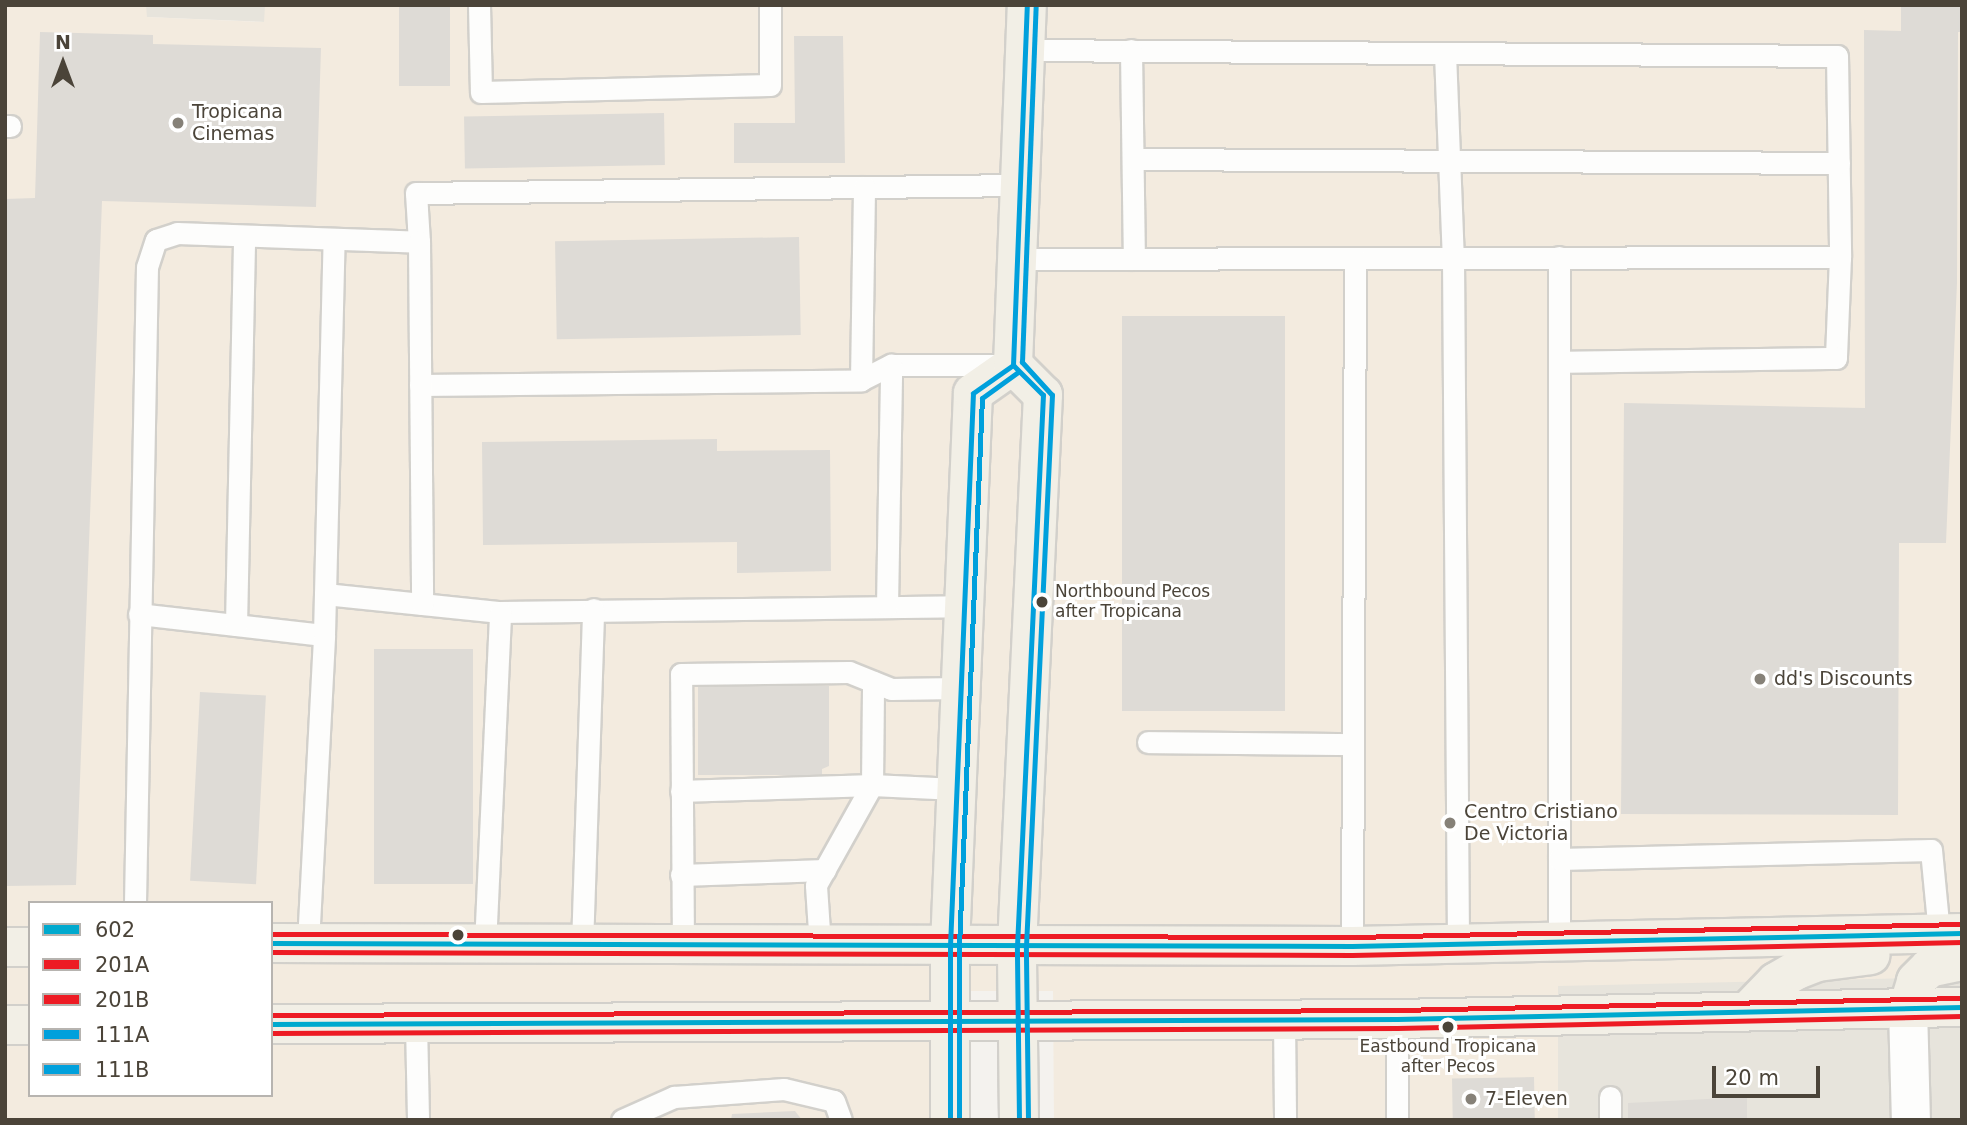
<!DOCTYPE html>
<style>
body{margin:0}
#map{position:relative;width:1967px;height:1125px;overflow:hidden;background:#f4f2ee;font-family:"DejaVu Sans",sans-serif}
div>[style]{position:absolute}
.residential>*{inset:0;background:#e7e4dc;transform-origin:0 0}
.commercial>*{inset:0;background:#f3ebdf}
.building>*{inset:0;background:#dedbd6;transform-origin:0 0}
.roads{filter:drop-shadow(2px 0 #d2d0cb) drop-shadow(-2px 0 #d2d0cb) drop-shadow(0 2px #d2d0cb) drop-shadow(0 -2px #d2d0cb)}
.service>*{height:21px;margin:-10.5px;padding:0 10.5px;transform-origin:10.5px;border-radius:10.5px;background:#fdfdfc}
.minor>*{height:38px;margin:-19px;padding:0 19px;transform-origin:19px;border-radius:19px;background:#fdfdfc}
.primary>*{height:38px;margin:-19px;padding:0 19px;transform-origin:19px;border-radius:19px;background:#f2efe6}
.bus-1>*{height:5px;margin:-2.5px;padding:0 2.5px;transform-origin:2.5px;border-radius:2.5px;background:#00a9ce}
.bus-2>*{height:5px;margin:-2.5px;padding:0 2.5px;transform-origin:2.5px;border-radius:2.5px;background:#ed1b24}
.bus-3>*{height:5px;margin:-2.5px;padding:0 2.5px;transform-origin:2.5px;border-radius:2.5px;background:#ed1b24}
.bus-4>*{height:5px;margin:-2.5px;padding:0 2.5px;transform-origin:2.5px;border-radius:2.5px;background:#00a0dc}
.bus-5>*{height:5px;margin:-2.5px;padding:0 2.5px;transform-origin:2.5px;border-radius:2.5px;background:#00a0dc}
.dots>*{width:19px;height:19px;translate:-50% -50%;box-sizing:border-box;border:4px solid #fff;border-radius:50%}
span{translate:-50% -50%;white-space:nowrap;text-align:center;line-height:1.15;-webkit-text-stroke:6px #fff;paint-order:stroke}
.bus-label{font-size:17px;color:#4b4439}
.left{translate:0 -50%;text-align:left}
.poi-label{font-size:19px;color:#4b4439}
.frame{position:absolute;inset:0;border:7px solid #4b4439;pointer-events:none}
.legend{position:absolute;left:28px;top:901px;width:245px;height:196px;box-sizing:border-box;background:#fff;border:2px solid #b7b4b0;margin:0;padding:9px 12px;list-style:none;font-size:21px;color:#4b4439}
.legend li{display:flex;align-items:center;gap:14px;height:35px}
.legend b{width:35px;border:2px solid #b7b4b0}
.north{position:absolute;left:28px;top:28px;width:70px;height:70px;-webkit-text-stroke:5px #fff;paint-order:stroke;rotate:0deg;font-size:19px;font-weight:700;line-height:28px;text-align:center;color:#4b4439}
.north::after{content:'';display:block;margin:auto;width:24px;height:32px;background:#4b4439;clip-path:polygon(50% 0,100% 100%,50% 72%,0 100%)}
.scale{position:absolute;left:1712px;top:1066px;width:108px;height:32px;box-sizing:border-box;border:4px solid #4b4439;border-top:0;padding-left:9px;font-size:21px;line-height:24px;white-space:nowrap;color:#4b4439;-webkit-text-stroke:5px #fff;paint-order:stroke}
</style>
<div id="map">
<div class="residential">
<i style="clip-path:polygon(146px 5px,265px 5px,265px 22px,146px 17px)"></i>
<i style="left:1962px;top:977px;width:143px;height:405px;rotate:90deg"></i>
</div>
<div class="commercial">
<i style="clip-path:polygon(evenodd,5px 5px,146px 5px,147px 17px,264px 22px,265px 5px,1962px 5px,1962px 977px,1558px 986px,1558px 1120px,1054px 1120px,1053px 991px,947px 991px,947px 1120px,5px 1120px,5px 5px,30px 903px,271px 903px,271px 1095px,30px 1095px,30px 903px)"></i>
</div>
<div class="building">
<i style="left:399px;top:5px;width:51px;height:81px"></i>
<i style="clip-path:polygon(1901px 5px,1962px 5px,1962px 32px,1958px 32px,1957px 283px,1946px 543px,1899px 543px,1898px 815px,1621px 814px,1624px 403px,1865px 408px,1864px 30px,1901px 31px)"></i>
<i style="clip-path:polygon(40px 32px,153px 35px,153px 44px,321px 48px,316px 207px,102px 201px,76px 885px,5px 886px,5px 199px,35px 198px)"></i>
<i style="clip-path:polygon(794px 36px,843px 36px,845px 163px,734px 163px,734px 123px,795px 123px)"></i>
<i style="left:664px;top:113px;width:52px;height:200px;rotate:89deg"></i>
<i style="left:799px;top:237px;width:98px;height:244px;rotate:89deg"></i>
<i style="left:1285px;top:316px;width:395px;height:163px;rotate:90deg"></i>
<i style="clip-path:polygon(717px 439px,717px 451px,830px 450px,831px 571px,737px 573px,737px 542px,483px 545px,482px 442px)"></i>
<i style="left:374px;top:649px;width:99px;height:235px"></i>
<i style="clip-path:polygon(698px 685px,829px 686px,829px 766px,822px 769px,822px 775px,698px 775px)"></i>
<i style="left:200px;top:692px;width:66px;height:189px;rotate:3deg"></i>
<i style="left:1534px;top:1077px;width:43px;height:82px;rotate:89deg"></i>
<i style="clip-path:polygon(1747px 1097px,1747px 1120px,1628px 1120px,1628px 1103px)"></i>
<i style="clip-path:polygon(795px 1111px,802px 1120px,731px 1120px,732px 1114px)"></i>
</div>
<div class="roads">
<div class="service">
<i style="left:479px;top:5px;width:87px;rotate:88.7deg"></i>
<i style="left:481px;top:92px;width:289px;rotate:-1.4deg"></i>
<i style="left:770px;top:85px;width:80px;rotate:-90deg"></i>
<i style="left:1025px;top:50px;width:812px;rotate:0.42deg"></i>
<i style="left:1837px;top:56px;width:201px;rotate:89.1deg"></i>
<i style="left:1840px;top:257px;width:101px;rotate:92.3deg"></i>
<i style="left:1836px;top:358px;width:277px;rotate:179.2deg"></i>
<i style="left:1131px;top:50px;width:209px;rotate:89.2deg"></i>
<i style="left:1445px;top:53px;width:205px;rotate:87.8deg"></i>
<i style="left:1453px;top:258px;width:685px;rotate:89.58deg"></i>
<i style="left:5px;top:126px;width:5px"></i>
<i style="left:1133px;top:159px;width:706px;rotate:0.32deg"></i>
<i style="left:419px;top:242px;width:49px;rotate:-93.5deg"></i>
<i style="left:416px;top:193px;width:604px;rotate:-0.76deg"></i>
<i style="left:1559px;top:257px;width:683px;rotate:90deg"></i>
<i style="left:1017px;top:259px;width:823px;rotate:-0.14deg"></i>
<i style="left:861px;top:380px;width:193px;rotate:-89.1deg"></i>
<i style="left:420px;top:385px;width:441px;rotate:-0.6deg"></i>
<i style="left:861px;top:380px;width:34px;rotate:-27deg"></i>
<i style="left:891px;top:365px;width:115px"></i>
<i style="left:325px;top:594px;width:176px;rotate:5.9deg"></i>
<i style="left:500px;top:612px;width:462px;rotate:-0.7deg"></i>
<i style="left:887px;top:606px;width:241px;rotate:-89deg"></i>
<i style="left:139px;top:614px;width:186px;rotate:6.5deg"></i>
<i style="left:236px;top:625px;width:389px;rotate:-88.8deg"></i>
<i style="left:1148px;top:742px;width:203px;rotate:0.6deg"></i>
<i style="left:681px;top:791px;width:191px;rotate:-1.8deg"></i>
<i style="left:872px;top:785px;width:103px;rotate:-89.4deg"></i>
<i style="left:1559px;top:859px;width:372px;rotate:-1.4deg"></i>
<i style="left:1931px;top:850px;width:83px;rotate:84.5deg"></i>
<i style="left:681px;top:875px;width:144px;rotate:-2deg"></i>
<i style="left:135px;top:903px;width:636px;rotate:-88.92deg"></i>
<i style="left:147px;top:267px;width:28px;rotate:-72deg"></i>
<i style="left:156px;top:240px;width:22px;rotate:-18deg"></i>
<i style="left:177px;top:233px;width:242px;rotate:2.1deg"></i>
<i style="left:419px;top:242px;width:362px;rotate:89.5deg"></i>
<i style="left:308px;top:943px;width:308px;rotate:-87deg"></i>
<i style="left:324px;top:635px;width:396px;rotate:-88.6deg"></i>
<i style="left:485px;top:946px;width:334px;rotate:-87.4deg"></i>
<i style="left:582px;top:946px;width:337px;rotate:-88.1deg"></i>
<i style="left:683px;top:946px;width:272px;rotate:-90.4deg"></i>
<i style="left:681px;top:674px;width:168px;rotate:-0.7deg"></i>
<i style="left:849px;top:672px;width:45px;rotate:22deg"></i>
<i style="left:891px;top:689px;width:68px;rotate:-0.8deg"></i>
<i style="left:820px;top:946px;width:61px;rotate:-93.8deg"></i>
<i style="left:816px;top:885px;width:115px;rotate:-60.8deg"></i>
<i style="left:872px;top:785px;width:84px;rotate:2.7deg"></i>
<i style="left:1352px;top:946px;width:688px;rotate:-89.75deg"></i>
<i style="left:1284px;top:1019px;width:101px;rotate:89.4deg"></i>
<i style="left:1397px;top:1019px;width:101px;rotate:90deg"></i>
<i style="left:416px;top:1023px;width:97px;rotate:88.8deg"></i>
<i style="left:1610px;top:1097px;width:23px;rotate:90deg"></i>
<i style="left:622px;top:1120px;width:57px;rotate:-23.9deg"></i>
<i style="left:674px;top:1097px;width:110px;rotate:-4.2deg"></i>
<i style="left:784px;top:1089px;width:51px;rotate:13.5deg"></i>
<i style="left:834px;top:1101px;width:20px;rotate:70deg"></i>
</div>
<div class="minor">
<i style="left:1908px;top:1008px;width:112px;rotate:88.5deg"></i>
</div>
<div class="primary">
<i style="left:271px;top:943px;width:1081px;rotate:0.16deg"></i>
<i style="left:1352px;top:946px;width:610px;rotate:-1.22deg"></i>
<i style="left:5px;top:947px;width:25px"></i>
<i style="left:1908px;top:1008px;width:28px;rotate:-73deg"></i>
<i style="left:1916px;top:981px;width:18px;rotate:-45deg"></i>
<i style="left:1929px;top:968px;width:34px;rotate:-12deg"></i>
<i style="left:1748px;top:1011px;width:40px;rotate:-46deg"></i>
<i style="left:1776px;top:982px;width:24px;rotate:-30deg"></i>
<i style="left:1797px;top:970px;width:22px;rotate:-21deg"></i>
<i style="left:1818px;top:962px;width:53px;rotate:-7.5deg"></i>
<i style="left:271px;top:1024px;width:1126px;rotate:-0.25deg"></i>
<i style="left:1397px;top:1019px;width:565px;rotate:-1.22deg"></i>
<i style="left:5px;top:1025px;width:25px"></i>
<i style="left:950px;top:1120px;width:174px;rotate:-90deg"></i>
<i style="left:950px;top:946px;width:553px;rotate:-87.62deg"></i>
<i style="left:973px;top:393px;width:49px;rotate:-35deg"></i>
<i style="left:1019px;top:1120px;width:174px;rotate:-90.7deg"></i>
<i style="left:1017px;top:946px;width:552px;rotate:-87.3deg"></i>
<i style="left:1043px;top:395px;width:42px;rotate:-135deg"></i>
<i style="left:1013px;top:365px;width:360px;rotate:-87.8deg"></i>
</div>
</div>
<div class="bus-1">
<i style="left:271px;top:943px;width:1081px;rotate:0.16deg"></i>
<i style="left:1352px;top:946px;width:610px;rotate:-1.22deg"></i>
<i style="left:271px;top:1024px;width:1126px;rotate:-0.25deg"></i>
<i style="left:1397px;top:1019px;width:565px;rotate:-1.22deg"></i>
</div>
<div class="bus-2">
<i style="left:271px;top:952px;width:1081px;rotate:0.16deg"></i>
<i style="left:1352px;top:955px;width:610px;rotate:-1.22deg"></i>
<i style="left:271px;top:1033px;width:1126px;rotate:-0.25deg"></i>
<i style="left:1397px;top:1028px;width:565px;rotate:-1.22deg"></i>
</div>
<div class="bus-3">
<i style="left:271px;top:934px;width:1081px;rotate:0.16deg"></i>
<i style="left:1352px;top:937px;width:610px;rotate:-1.22deg"></i>
<i style="left:271px;top:1015px;width:1126px;rotate:-0.25deg"></i>
<i style="left:1397px;top:1010px;width:565px;rotate:-1.22deg"></i>
</div>
<div class="bus-4">
<i style="left:950px;top:1120px;width:174px;rotate:-90deg"></i>
<i style="left:950px;top:946px;width:553px;rotate:-87.62deg"></i>
<i style="left:973px;top:393px;width:49px;rotate:-35deg"></i>
<i style="left:1019px;top:1120px;width:174px;rotate:-90.7deg"></i>
<i style="left:1017px;top:946px;width:552px;rotate:-87.3deg"></i>
<i style="left:1043px;top:395px;width:42px;rotate:-135deg"></i>
<i style="left:1013px;top:365px;width:360px;rotate:-87.8deg"></i>
</div>
<div class="bus-5">
<i style="left:959px;top:1120px;width:174px;rotate:-90deg"></i>
<i style="left:959px;top:946px;width:548px;rotate:-87.6deg"></i>
<i style="left:982px;top:398px;width:44px;rotate:-35.8deg"></i>
<i style="left:1028px;top:1120px;width:174px;rotate:-90.7deg"></i>
<i style="left:1026px;top:946px;width:552px;rotate:-87.3deg"></i>
<i style="left:1052px;top:395px;width:45px;rotate:-132.3deg"></i>
<i style="left:1022px;top:362px;width:357px;rotate:-87.8deg"></i>
</div>
<div class="dots">
<i style="left:178px;top:123px;background:#868178"></i>
<i style="left:1042px;top:602px;background:#4b4439"></i>
<i style="left:1760px;top:679px;background:#868178"></i>
<i style="left:1450px;top:823px;background:#868178"></i>
<i style="left:458px;top:935px;background:#4b4439"></i>
<i style="left:1448px;top:1027px;background:#4b4439"></i>
<i style="left:1471px;top:1099px;background:#868178"></i>
</div>
<div class="bus-label">
<span class="left" style="left:1055px;top:602px">Northbound Pecos<br>after Tropicana</span>
<span style="left:1448px;top:1057px">Eastbound Tropicana<br>after Pecos</span>
</div>
<div class="poi-label">
<span class="left" style="left:192px;top:123px">Tropicana<br>Cinemas</span>
<span class="left" style="left:1774px;top:679px">dd's Discounts</span>
<span class="left" style="left:1464px;top:823px">Centro Cristiano<br>De Victoria</span>
<span class="left" style="left:1485px;top:1099px">7-Eleven</span>
</div>
<div class="frame"></div>
<ul class="legend">
<li><b style="height:9px;background:#00a9ce"></b>602</li>
<li><b style="height:9px;background:#ed1b24"></b>201A</li>
<li><b style="height:9px;background:#ed1b24"></b>201B</li>
<li><b style="height:9px;background:#00a0dc"></b>111A</li>
<li><b style="height:9px;background:#00a0dc"></b>111B</li>
</ul>
<div class="north">N</div>
<div class="scale">20 m</div>
</div>
